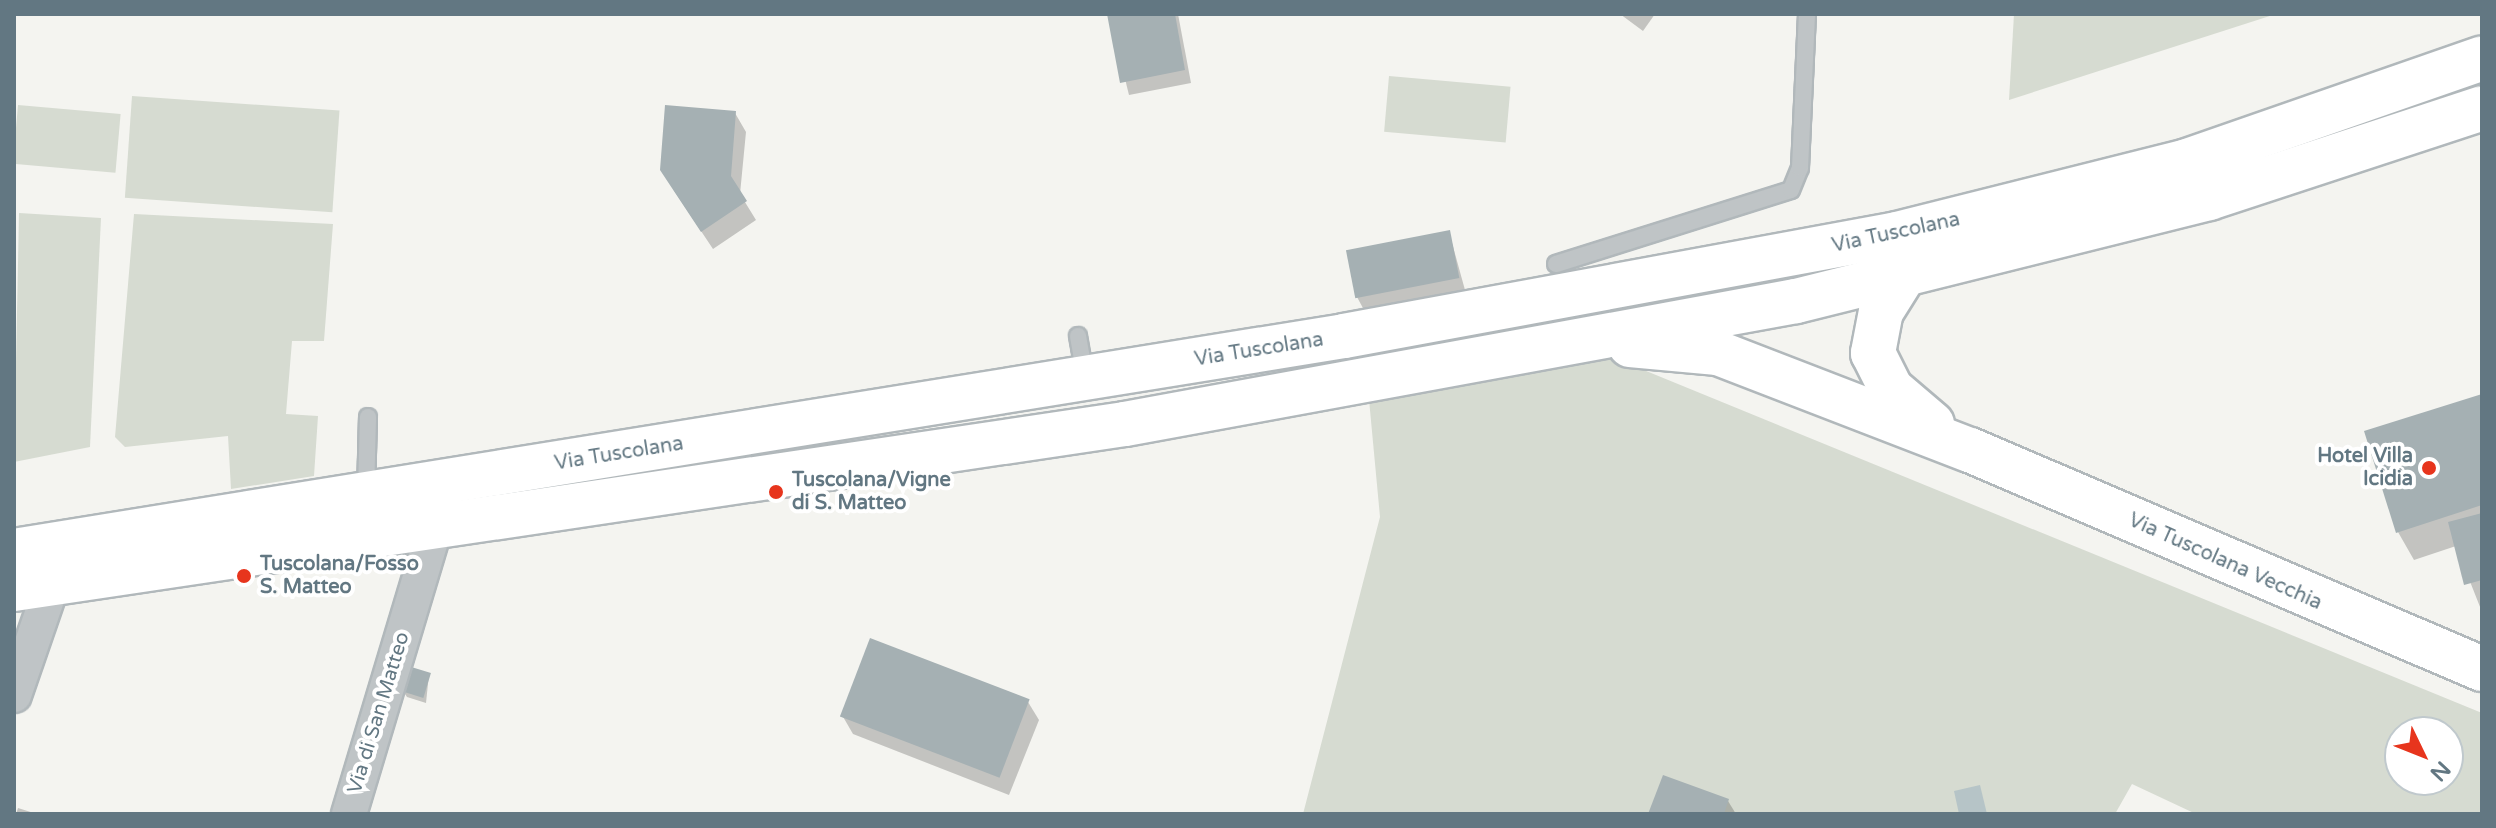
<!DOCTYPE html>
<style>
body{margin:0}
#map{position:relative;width:2496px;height:828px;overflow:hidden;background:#f4f4f0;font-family:"Varela Round",sans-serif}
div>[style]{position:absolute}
.green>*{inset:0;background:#d6dbd1;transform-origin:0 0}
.water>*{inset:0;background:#b6c4c7}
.shadow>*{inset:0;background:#0003}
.building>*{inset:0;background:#a5b0b3;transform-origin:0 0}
.roads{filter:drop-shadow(2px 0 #b1b8bb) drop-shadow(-2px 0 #b1b8bb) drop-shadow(0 2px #b1b8bb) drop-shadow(0 -2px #b1b8bb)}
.lane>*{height:16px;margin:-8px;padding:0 8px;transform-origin:8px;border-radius:8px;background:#bfc4c6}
.street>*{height:34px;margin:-17px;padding:0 17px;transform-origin:17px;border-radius:17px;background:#bfc4c6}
.secondary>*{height:44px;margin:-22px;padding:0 22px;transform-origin:22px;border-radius:22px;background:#fff}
.primary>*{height:44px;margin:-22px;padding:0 22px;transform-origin:22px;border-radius:22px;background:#fff}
.dots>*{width:22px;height:22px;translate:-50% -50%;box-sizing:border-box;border:4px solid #fff;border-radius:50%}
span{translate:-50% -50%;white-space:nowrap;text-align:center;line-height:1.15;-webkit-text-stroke:8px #fff;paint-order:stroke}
.street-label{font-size:20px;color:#627782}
.poi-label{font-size:20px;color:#627782;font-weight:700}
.right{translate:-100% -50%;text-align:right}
.left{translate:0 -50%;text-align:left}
.frame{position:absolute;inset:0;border:16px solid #627782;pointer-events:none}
.north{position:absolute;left:2384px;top:716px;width:80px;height:80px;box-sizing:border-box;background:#fff;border:2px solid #c0c9cd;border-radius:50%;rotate:133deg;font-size:22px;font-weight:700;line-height:32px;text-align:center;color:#627782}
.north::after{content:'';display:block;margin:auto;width:28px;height:36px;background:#e7351d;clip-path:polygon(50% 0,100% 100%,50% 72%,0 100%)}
</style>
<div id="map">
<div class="green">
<i style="clip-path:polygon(2014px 14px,2276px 14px,2009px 100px)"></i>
<i style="left:1389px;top:76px;width:122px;height:56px;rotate:5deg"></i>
<i style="left:132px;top:96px;width:208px;height:102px;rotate:4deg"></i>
<i style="left:18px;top:105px;width:103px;height:59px;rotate:5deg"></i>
<i style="clip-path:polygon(19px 213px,101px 218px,90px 447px,14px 462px)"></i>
<i style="clip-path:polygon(134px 214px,333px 224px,324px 341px,292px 341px,286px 414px,318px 416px,314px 476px,231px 489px,228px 436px,125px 447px,115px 437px)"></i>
<i style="clip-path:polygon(evenodd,1568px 339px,2482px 713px,2482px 814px,2196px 814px,2132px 784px,2115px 814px,1303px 814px,1380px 517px,1367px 378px,1568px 339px,2400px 732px,2448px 732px,2448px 780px,2400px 780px,2400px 732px)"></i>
</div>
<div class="water">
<i style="clip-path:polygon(1980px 785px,1987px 814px,1959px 814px,1954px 791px)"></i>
</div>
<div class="shadow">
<i style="clip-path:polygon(1109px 14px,1178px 14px,1191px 83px,1129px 95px)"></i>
<i style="clip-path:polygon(1620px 14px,1655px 14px,1643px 31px)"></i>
<i style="clip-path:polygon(735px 113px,746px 132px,740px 194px,756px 220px,713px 249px,673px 189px)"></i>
<i style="clip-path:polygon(1449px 232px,1465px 290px,1364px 310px,1357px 297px)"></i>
<i style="clip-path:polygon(2482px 396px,2482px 612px,2456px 546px,2414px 560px,2398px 532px)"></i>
<i style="clip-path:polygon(429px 674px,426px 703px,407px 697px,403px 691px)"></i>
<i style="clip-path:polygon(1028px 702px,1039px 720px,1009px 795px,853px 734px,842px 715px)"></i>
<i style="clip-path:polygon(1728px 801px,1736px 814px,1650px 814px)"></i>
<i style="clip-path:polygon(18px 808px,37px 814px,16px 814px)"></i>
</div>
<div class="building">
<i style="clip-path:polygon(1107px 14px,1175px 14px,1185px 70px,1120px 83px)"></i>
<i style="clip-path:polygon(665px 105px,736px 111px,731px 176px,747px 201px,701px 232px,660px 170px)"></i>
<i style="left:1450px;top:230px;width:49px;height:106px;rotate:79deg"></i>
<i style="clip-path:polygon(2482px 394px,2482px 505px,2396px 533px,2364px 431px)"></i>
<i style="clip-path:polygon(2482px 513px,2482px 580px,2464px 585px,2448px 522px)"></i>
<i style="left:870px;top:638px;width:171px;height:84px;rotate:21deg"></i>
<i style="left:408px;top:666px;width:24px;height:26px;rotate:17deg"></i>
<i style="clip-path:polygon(1663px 775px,1729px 799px,1724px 814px,1648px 814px)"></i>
</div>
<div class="roads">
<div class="lane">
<i style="left:1556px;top:264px;width:246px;rotate:-17.5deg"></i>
<i style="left:1791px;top:190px;width:24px;rotate:-68deg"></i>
<i style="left:1800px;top:168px;width:154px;rotate:-87.4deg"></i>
<i style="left:1078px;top:336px;width:40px;rotate:80deg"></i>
<i style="left:366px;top:493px;width:76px;rotate:-88.5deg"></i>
</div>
<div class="street">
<i style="left:14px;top:695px;width:120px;rotate:-71deg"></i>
<i style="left:349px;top:814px;width:306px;rotate:-73.3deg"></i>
</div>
<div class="secondary">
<i style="left:1970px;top:450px;width:557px;rotate:23.16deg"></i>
</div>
<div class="primary">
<i style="left:1902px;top:278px;width:39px;rotate:122deg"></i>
<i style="left:1881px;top:311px;width:43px;rotate:100.8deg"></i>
<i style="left:1873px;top:353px;width:40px;rotate:63.4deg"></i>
<i style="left:1891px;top:389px;width:54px;rotate:40.5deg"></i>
<i style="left:1630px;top:345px;width:88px;rotate:5.2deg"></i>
<i style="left:1718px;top:353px;width:270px;rotate:21.1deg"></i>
<i style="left:14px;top:551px;width:1347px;rotate:-9.18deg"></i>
<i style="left:1344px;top:336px;width:562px;rotate:-10.45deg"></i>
<i style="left:1897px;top:234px;width:299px;rotate:-14.1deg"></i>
<i style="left:2187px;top:161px;width:312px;rotate:-19.2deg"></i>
<i style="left:14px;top:589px;width:1123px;rotate:-8.45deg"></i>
<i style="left:1125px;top:424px;width:682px;rotate:-10.39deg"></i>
<i style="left:1796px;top:301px;width:426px;rotate:-14deg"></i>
<i style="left:2209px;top:198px;width:287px;rotate:-18.2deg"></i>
</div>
</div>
<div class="dots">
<i style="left:2429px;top:468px;background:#e7351d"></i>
<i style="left:776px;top:492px;background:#e7351d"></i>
<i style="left:244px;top:576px;background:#e7351d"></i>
</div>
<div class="street-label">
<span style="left:1896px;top:233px;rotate:-12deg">Via Tuscolana</span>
<span style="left:1259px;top:350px;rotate:-9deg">Via Tuscolana</span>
<span style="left:619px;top:454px;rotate:-9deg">Via Tuscolana</span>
<span style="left:2225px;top:562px;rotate:24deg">Via Tuscolana Vecchia</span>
<span style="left:379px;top:713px;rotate:-73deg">Via di San Matteo</span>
</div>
<div class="poi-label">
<span class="right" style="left:2413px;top:468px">Hotel Villa<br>Icidia</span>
<span class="left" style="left:792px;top:492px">Tuscolana/Vigne<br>di S. Matteo</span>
<span class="left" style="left:260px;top:576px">Tuscolana/Fosso<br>S. Matteo</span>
</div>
<div class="frame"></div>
<div class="north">N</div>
</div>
